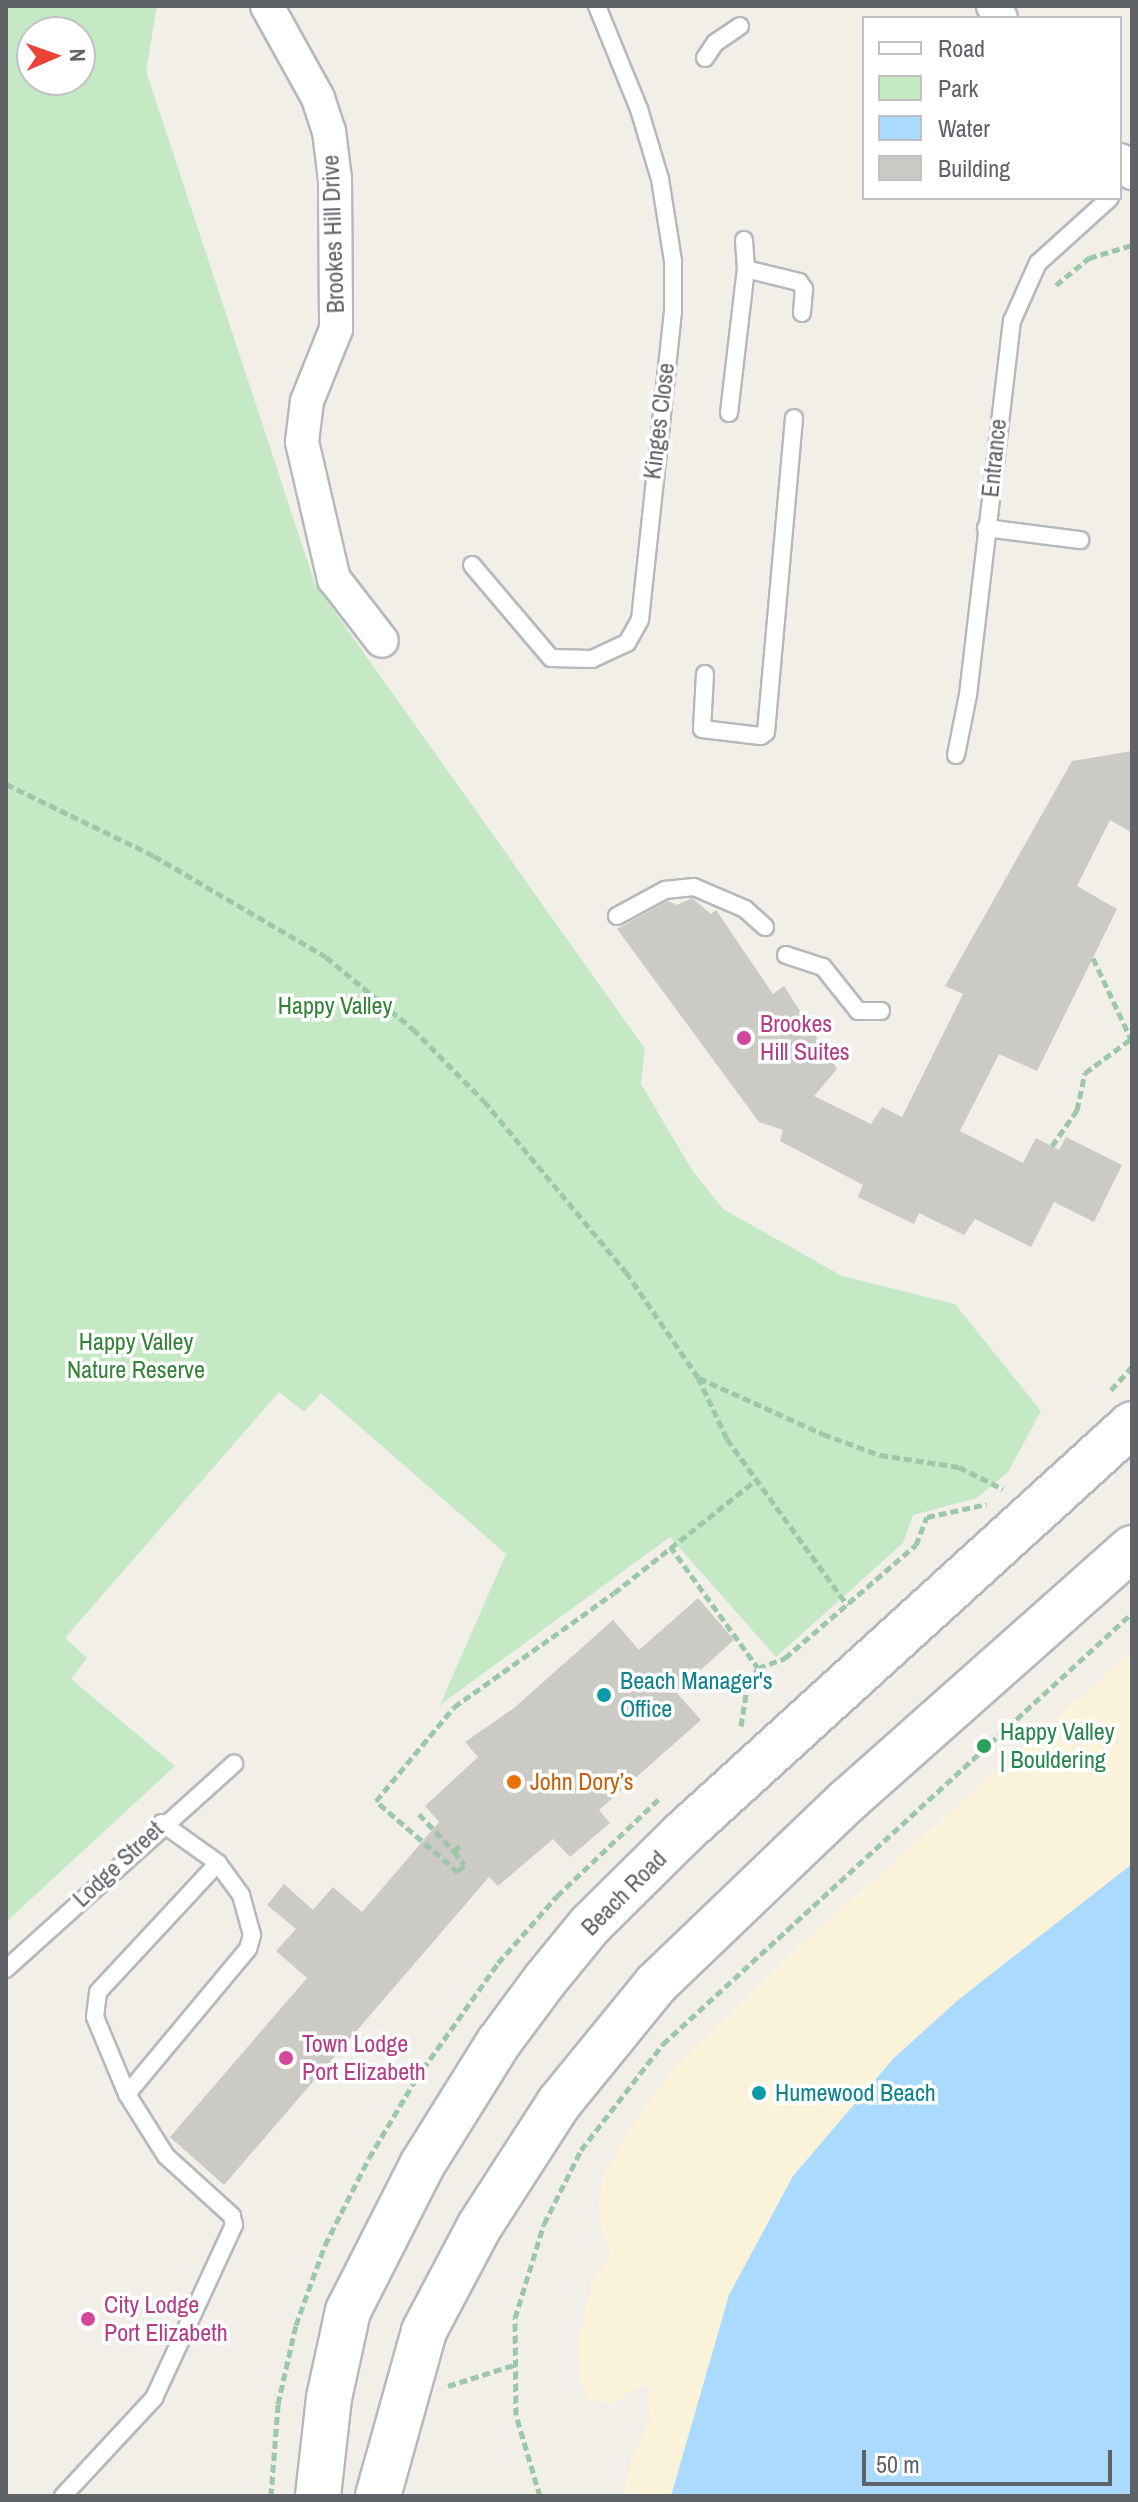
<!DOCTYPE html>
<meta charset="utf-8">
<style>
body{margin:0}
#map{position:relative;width:1138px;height:2502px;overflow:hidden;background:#f1efe8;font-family:"Archivo Narrow",sans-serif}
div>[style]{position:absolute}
.green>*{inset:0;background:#c5e8c5}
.sand>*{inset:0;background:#fbf3d9}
.water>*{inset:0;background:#aadaff}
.building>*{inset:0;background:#cccac5}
.path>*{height:5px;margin-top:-2.5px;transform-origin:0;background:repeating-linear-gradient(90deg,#9cc7a9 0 8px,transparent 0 12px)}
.roads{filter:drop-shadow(2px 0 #b5b8bc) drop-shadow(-2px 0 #b5b8bc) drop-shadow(0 2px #b5b8bc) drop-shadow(0 -2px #b5b8bc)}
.lane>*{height:16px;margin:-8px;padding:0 8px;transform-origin:8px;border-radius:8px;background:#fff}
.street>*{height:32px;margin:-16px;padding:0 16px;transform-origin:16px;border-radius:16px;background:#fff}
.secondary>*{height:44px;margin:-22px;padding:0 22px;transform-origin:22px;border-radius:22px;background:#fff}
.dots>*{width:22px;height:22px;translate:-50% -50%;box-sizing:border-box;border:4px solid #fff;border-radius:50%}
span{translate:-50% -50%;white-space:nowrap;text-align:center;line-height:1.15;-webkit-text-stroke:7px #fff;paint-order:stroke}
.street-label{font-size:24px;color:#5f6368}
.park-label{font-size:24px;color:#348238}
.hotel-label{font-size:24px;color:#b23c85}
.left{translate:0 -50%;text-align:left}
.culture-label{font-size:24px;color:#0d838f}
.leisure-label{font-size:24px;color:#27864d}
.food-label{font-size:24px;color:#c56008}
.frame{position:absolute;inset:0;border:8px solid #5f6368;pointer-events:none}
.legend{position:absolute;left:862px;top:16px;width:260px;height:184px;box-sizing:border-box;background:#fff;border:2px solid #bfc1c3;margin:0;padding:10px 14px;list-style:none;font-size:24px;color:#5f6368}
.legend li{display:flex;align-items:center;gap:16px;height:40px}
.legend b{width:40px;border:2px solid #bfc1c3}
.north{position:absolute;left:16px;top:16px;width:80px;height:80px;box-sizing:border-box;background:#fff;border:2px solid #bfc1c3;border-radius:50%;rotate:88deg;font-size:22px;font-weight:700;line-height:32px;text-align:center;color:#5f6368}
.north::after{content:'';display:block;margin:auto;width:28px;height:36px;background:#ea4335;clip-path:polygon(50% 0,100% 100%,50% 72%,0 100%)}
.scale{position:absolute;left:862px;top:2450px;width:250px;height:36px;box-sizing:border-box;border:4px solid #5f6368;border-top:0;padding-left:10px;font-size:24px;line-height:28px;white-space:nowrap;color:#5f6368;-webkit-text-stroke:6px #fff;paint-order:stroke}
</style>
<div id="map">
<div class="green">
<i style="clip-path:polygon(evenodd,6px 6px,157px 6px,146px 71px,315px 584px,645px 1049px,641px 1084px,692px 1170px,723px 1209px,842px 1276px,955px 1304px,1041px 1411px,1008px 1472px,977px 1498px,913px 1515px,903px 1543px,776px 1657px,670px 1537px,440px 1705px,506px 1554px,321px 1393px,304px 1412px,279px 1392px,65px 1638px,87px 1658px,71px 1679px,175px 1766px,6px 1922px,6px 6px,32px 32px,80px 32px,80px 80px,32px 80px,32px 32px)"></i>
</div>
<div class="sand">
<i style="clip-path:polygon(1132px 1651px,1132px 1864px,958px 2000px,893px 2059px,793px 2176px,729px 2295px,671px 2496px,624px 2496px,631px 2459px,651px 2418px,647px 2398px,652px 2389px,641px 2385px,612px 2404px,588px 2399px,580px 2381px,579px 2342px,591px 2285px,611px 2255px,599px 2217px,600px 2190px,605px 2172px,640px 2114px,672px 2071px,798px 1947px)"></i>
</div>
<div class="water">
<i style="clip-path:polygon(1132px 1864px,1132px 2496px,671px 2496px,729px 2295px,793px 2176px,893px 2059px,958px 2000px)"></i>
</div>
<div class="building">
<i style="clip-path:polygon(1132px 751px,1132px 833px,1110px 820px,1077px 886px,1117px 909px,1037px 1071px,999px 1054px,960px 1131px,1023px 1163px,1036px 1138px,1059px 1150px,1066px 1137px,1122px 1165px,1094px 1222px,1054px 1202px,1031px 1247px,975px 1219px,964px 1235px,919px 1213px,914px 1224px,858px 1197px,863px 1185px,780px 1141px,783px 1130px,759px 1122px,617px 929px,668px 901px,677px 905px,692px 898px,711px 914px,716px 910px,773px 994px,784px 986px,837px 1069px,814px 1096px,871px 1124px,882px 1107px,902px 1117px,963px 994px,945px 986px,1072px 761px)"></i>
<i style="clip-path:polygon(698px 1598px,734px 1640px,676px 1692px,701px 1720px,599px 1810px,610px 1823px,570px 1857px,553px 1839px,498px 1886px,489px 1877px,224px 2185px,170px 2137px,307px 1978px,276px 1951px,296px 1929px,267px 1905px,284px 1884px,313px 1910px,333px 1887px,362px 1912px,439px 1822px,425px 1806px,478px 1757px,465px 1742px,514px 1708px,613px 1620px,639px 1650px)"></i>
</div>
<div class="path">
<i style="left:1056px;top:285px;width:43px;rotate:-39.3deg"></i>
<i style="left:1089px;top:258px;width:45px;rotate:-16.8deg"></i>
<i style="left:6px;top:784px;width:165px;rotate:25.9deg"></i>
<i style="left:154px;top:856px;width:199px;rotate:30.4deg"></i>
<i style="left:326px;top:957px;width:113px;rotate:39.6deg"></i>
<i style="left:413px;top:1029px;width:101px;rotate:45.4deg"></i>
<i style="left:484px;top:1101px;width:222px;rotate:50.3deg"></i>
<i style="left:626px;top:1272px;width:127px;rotate:55.6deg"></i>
<i style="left:698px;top:1377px;width:68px;rotate:64.9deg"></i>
<i style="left:727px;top:1439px;width:205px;rotate:54.1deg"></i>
<i style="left:1093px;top:958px;width:89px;rotate:64.9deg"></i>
<i style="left:1052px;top:1146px;width:44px;rotate:-55.2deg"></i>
<i style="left:1077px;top:1110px;width:38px;rotate:-78deg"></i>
<i style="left:1085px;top:1073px;width:57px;rotate:-36.5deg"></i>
<i style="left:699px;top:1378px;width:136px;rotate:24.3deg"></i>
<i style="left:823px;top:1434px;width:61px;rotate:20.2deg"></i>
<i style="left:880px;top:1455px;width:80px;rotate:8.6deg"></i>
<i style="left:959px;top:1467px;width:49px;rotate:26.6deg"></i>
<i style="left:1111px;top:1390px;width:31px;rotate:-48deg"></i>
<i style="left:670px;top:1546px;width:150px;rotate:54.2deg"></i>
<i style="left:741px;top:1726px;width:39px;rotate:-81deg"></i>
<i style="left:747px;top:1687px;width:22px;rotate:-60deg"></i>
<i style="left:758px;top:1668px;width:29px;rotate:-20deg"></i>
<i style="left:785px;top:1658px;width:173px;rotate:-40.8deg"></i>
<i style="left:916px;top:1545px;width:30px;rotate:-69deg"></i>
<i style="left:927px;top:1517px;width:61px;rotate:-12.2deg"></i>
<i style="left:419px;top:1814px;width:51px;rotate:46.6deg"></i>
<i style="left:454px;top:1851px;width:9px;rotate:-41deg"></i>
<i style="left:454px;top:1851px;width:17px;rotate:54deg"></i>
<i style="left:464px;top:1865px;width:9px;rotate:131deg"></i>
<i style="left:458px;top:1872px;width:108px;rotate:-139.1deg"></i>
<i style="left:376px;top:1801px;width:122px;rotate:-50.3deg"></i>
<i style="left:454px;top:1707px;width:196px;rotate:-35.5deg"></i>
<i style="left:614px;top:1593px;width:181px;rotate:-38.5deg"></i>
<i style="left:448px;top:2386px;width:69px;rotate:-17.7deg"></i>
<i style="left:271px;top:2496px;width:92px;rotate:-85.6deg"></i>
<i style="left:278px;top:2404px;width:81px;rotate:-77.2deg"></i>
<i style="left:296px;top:2325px;width:85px;rotate:-70.1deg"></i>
<i style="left:325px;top:2245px;width:97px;rotate:-63.2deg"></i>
<i style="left:369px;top:2158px;width:92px;rotate:-59.3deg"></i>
<i style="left:416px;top:2079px;width:142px;rotate:-54.7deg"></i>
<i style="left:498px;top:1963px;width:89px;rotate:-48.6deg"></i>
<i style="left:557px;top:1896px;width:141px;rotate:-43.6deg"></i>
<i style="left:540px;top:2496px;width:84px;rotate:-106.5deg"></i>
<i style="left:516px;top:2415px;width:97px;rotate:-90.6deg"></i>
<i style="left:515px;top:2318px;width:98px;rotate:-72.9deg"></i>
<i style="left:544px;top:2224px;width:83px;rotate:-63.4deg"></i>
<i style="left:581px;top:2150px;width:134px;rotate:-52.3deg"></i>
<i style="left:663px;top:2044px;width:637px;rotate:-42.58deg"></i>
</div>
<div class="roads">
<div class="lane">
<i style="left:705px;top:58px;width:18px;rotate:-56deg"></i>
<i style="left:715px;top:43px;width:30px;rotate:-34deg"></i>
<i style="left:746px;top:269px;width:55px;rotate:13.8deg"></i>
<i style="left:799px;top:282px;width:9px;rotate:54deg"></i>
<i style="left:804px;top:289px;width:24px;rotate:95deg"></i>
<i style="left:729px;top:413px;width:145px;rotate:-83.3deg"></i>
<i style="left:746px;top:269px;width:29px;rotate:-94deg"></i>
<i style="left:986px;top:528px;width:95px;rotate:7.3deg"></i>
<i style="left:472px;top:565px;width:122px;rotate:49.7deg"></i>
<i style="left:551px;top:658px;width:41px;rotate:1.4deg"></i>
<i style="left:592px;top:659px;width:38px;rotate:-25deg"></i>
<i style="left:627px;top:643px;width:26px;rotate:-61deg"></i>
<i style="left:640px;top:620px;width:310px;rotate:-83.9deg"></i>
<i style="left:673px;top:312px;width:51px;rotate:-90deg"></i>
<i style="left:673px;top:261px;width:83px;rotate:-99deg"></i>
<i style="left:660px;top:179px;width:73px;rotate:-106.7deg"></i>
<i style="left:639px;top:109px;width:111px;rotate:-112.2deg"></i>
<i style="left:705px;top:674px;width:55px;rotate:93.1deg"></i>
<i style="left:702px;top:729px;width:59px;rotate:6.8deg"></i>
<i style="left:761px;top:736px;width:6px;rotate:-39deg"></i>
<i style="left:766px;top:732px;width:315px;rotate:-84.9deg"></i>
<i style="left:956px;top:755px;width:61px;rotate:-78.7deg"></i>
<i style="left:968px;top:695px;width:377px;rotate:-83.3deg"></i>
<i style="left:1012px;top:321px;width:64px;rotate:-65.9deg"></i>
<i style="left:1038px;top:263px;width:97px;rotate:-42.1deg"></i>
<i style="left:617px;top:916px;width:55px;rotate:-28.4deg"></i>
<i style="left:665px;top:890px;width:29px;rotate:-6deg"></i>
<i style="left:694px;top:887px;width:56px;rotate:23.3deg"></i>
<i style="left:745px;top:909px;width:27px;rotate:42deg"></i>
<i style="left:786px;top:955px;width:39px;rotate:18deg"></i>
<i style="left:823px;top:967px;width:56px;rotate:51.5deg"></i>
<i style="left:858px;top:1011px;width:23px"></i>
<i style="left:6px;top:1969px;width:307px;rotate:-42deg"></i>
<i style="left:127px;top:2094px;width:83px;rotate:-112.6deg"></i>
<i style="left:95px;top:2017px;width:25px;rotate:-83deg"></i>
<i style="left:98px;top:1992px;width:176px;rotate:-47.1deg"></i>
<i style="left:63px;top:2496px;width:134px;rotate:-47.1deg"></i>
<i style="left:154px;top:2398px;width:191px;rotate:-65.2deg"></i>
<i style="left:234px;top:2225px;width:9px;rotate:-103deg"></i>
<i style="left:232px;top:2216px;width:89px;rotate:-137.7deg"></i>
<i style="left:166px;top:2156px;width:73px;rotate:-122.2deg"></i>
<i style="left:127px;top:2094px;width:189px;rotate:-50.2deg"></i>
<i style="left:248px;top:1949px;width:15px;rotate:-74deg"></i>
<i style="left:252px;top:1935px;width:41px;rotate:-105.4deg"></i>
<i style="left:241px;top:1895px;width:39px;rotate:-126deg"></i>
<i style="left:218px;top:1863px;width:69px;rotate:-144.5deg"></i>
</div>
<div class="street">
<i style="left:267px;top:6px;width:105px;rotate:61deg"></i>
<i style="left:318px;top:98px;width:35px;rotate:72deg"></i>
<i style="left:329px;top:131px;width:48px;rotate:82.9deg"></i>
<i style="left:335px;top:179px;width:150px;rotate:89.6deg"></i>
<i style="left:336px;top:329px;width:78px;rotate:111.9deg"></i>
<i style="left:307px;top:401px;width:41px;rotate:97deg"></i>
<i style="left:302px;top:442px;width:141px;rotate:76.9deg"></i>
<i style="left:334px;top:579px;width:78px;rotate:52.3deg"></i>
<i style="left:993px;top:6px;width:14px;rotate:56deg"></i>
<i style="left:1120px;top:160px;width:18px;rotate:47deg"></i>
</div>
<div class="secondary">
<i style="left:318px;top:2496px;width:99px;rotate:-83.6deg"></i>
<i style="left:329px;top:2398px;width:89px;rotate:-77.7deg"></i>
<i style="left:348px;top:2311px;width:164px;rotate:-63.1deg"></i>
<i style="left:422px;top:2165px;width:145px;rotate:-58deg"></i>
<i style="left:499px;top:2042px;width:77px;rotate:-53.4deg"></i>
<i style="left:545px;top:1980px;width:71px;rotate:-50.7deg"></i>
<i style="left:590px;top:1925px;width:131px;rotate:-44.7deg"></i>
<i style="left:683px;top:1833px;width:607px;rotate:-42.33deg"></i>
<i style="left:378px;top:2496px;width:171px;rotate:-74.4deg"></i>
<i style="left:424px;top:2331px;width:118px;rotate:-62.1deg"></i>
<i style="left:479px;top:2227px;width:148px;rotate:-57.2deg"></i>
<i style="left:559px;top:2103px;width:154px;rotate:-50.8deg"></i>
<i style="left:656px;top:1984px;width:265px;rotate:-43.8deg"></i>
<i style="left:847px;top:1801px;width:381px;rotate:-41.6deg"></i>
</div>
</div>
<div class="dots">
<i style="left:744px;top:1038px;background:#d1479c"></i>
<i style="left:604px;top:1695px;background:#0f9aa8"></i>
<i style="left:984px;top:1746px;background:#2e9e5b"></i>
<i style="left:514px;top:1782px;background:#e8710a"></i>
<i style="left:286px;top:2058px;background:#d1479c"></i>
<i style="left:759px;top:2093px;background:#0f9aa8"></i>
<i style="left:88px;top:2319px;background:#d1479c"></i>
</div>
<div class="street-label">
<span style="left:333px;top:234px;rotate:-92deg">Brookes Hill Drive</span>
<span style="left:659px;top:421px;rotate:-83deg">Kinges Close</span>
<span style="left:994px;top:458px;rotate:-84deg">Entrance</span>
<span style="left:118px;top:1864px;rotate:-43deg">Lodge Street</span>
<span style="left:624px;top:1893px;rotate:-45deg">Beach Road</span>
</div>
<div class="park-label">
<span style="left:335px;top:1006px">Happy Valley</span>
<span style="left:136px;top:1356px">Happy Valley<br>Nature Reserve</span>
</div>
<div class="hotel-label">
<span class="left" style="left:760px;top:1038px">Brookes<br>Hill Suites</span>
<span class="left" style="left:302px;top:2058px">Town Lodge<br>Port Elizabeth</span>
<span class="left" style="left:104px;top:2319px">City Lodge<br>Port Elizabeth</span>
</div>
<div class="culture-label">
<span class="left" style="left:620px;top:1695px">Beach Manager's<br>Office</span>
<span class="left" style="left:775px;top:2093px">Humewood Beach</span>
</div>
<div class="leisure-label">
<span class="left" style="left:1000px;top:1746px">Happy Valley<br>| Bouldering</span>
</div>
<div class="food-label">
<span class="left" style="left:530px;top:1782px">John Dory’s</span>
</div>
<div class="frame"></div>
<ul class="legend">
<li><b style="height:10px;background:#fff"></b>Road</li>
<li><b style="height:22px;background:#c5e8c5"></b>Park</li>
<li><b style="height:22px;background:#aadaff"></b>Water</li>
<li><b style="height:22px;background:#cccac5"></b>Building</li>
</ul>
<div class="north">N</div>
<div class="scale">50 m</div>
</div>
